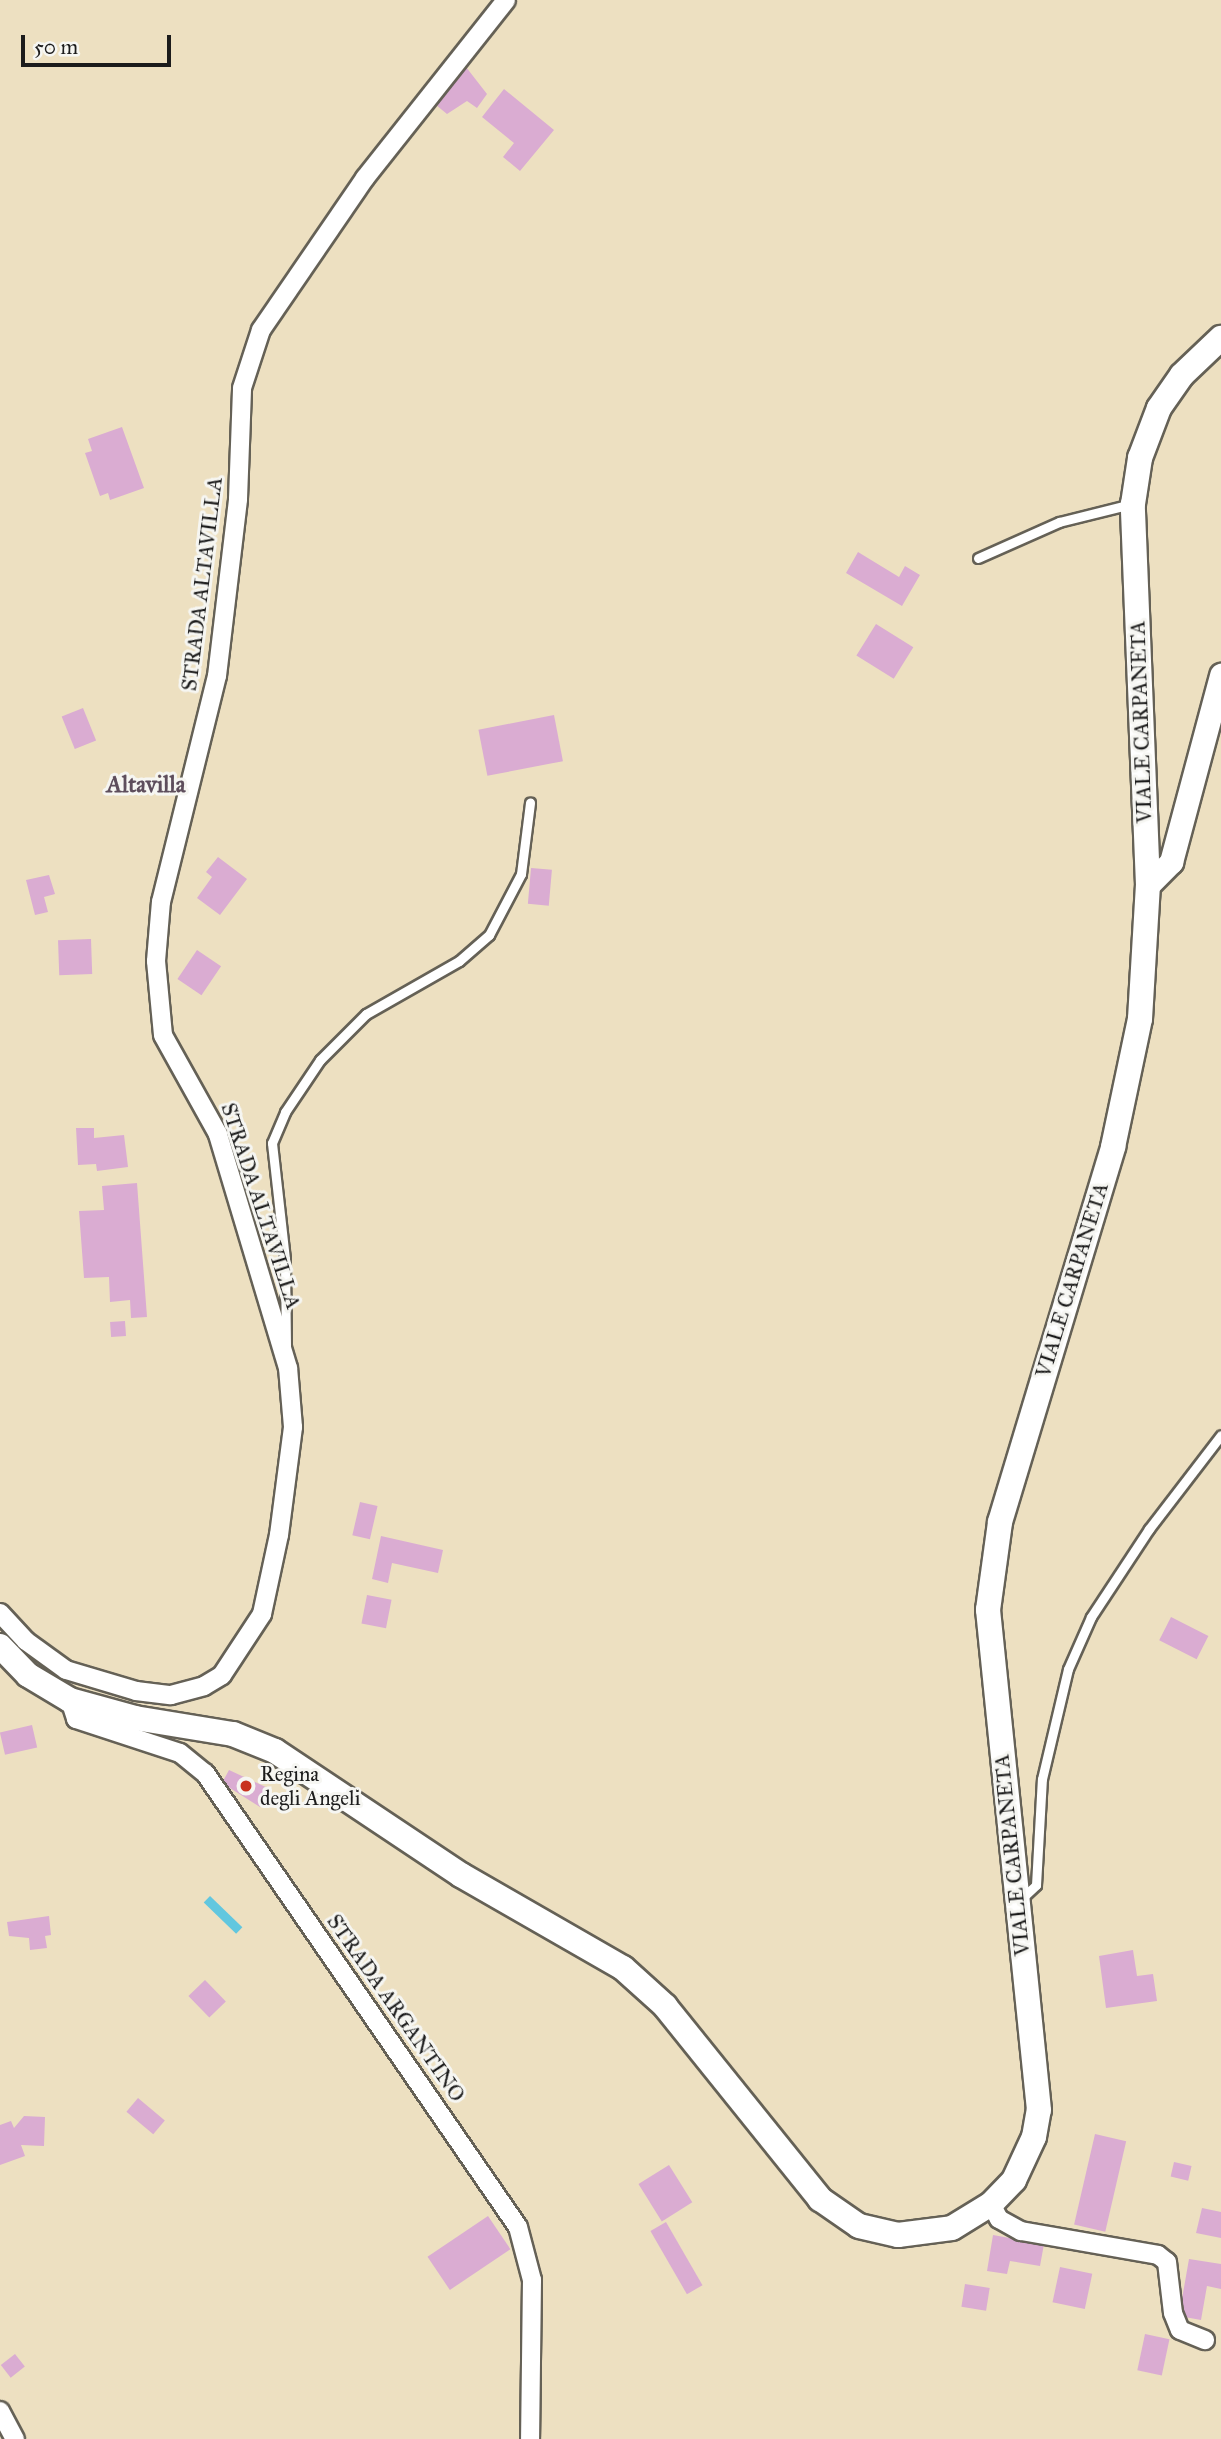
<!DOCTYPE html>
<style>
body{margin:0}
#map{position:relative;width:1221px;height:2439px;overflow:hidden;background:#ede0c1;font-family:"IM FELL Great Primer",serif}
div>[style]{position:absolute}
.water>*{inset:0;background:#62c7df;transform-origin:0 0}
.building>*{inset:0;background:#daacd2;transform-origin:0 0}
.roads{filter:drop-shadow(2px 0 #656156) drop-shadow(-2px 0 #656156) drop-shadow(0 2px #656156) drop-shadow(0 -2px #656156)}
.service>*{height:9px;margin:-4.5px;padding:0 4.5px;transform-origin:4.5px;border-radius:4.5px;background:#fff}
.minor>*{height:18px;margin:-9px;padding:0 9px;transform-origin:9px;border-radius:9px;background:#fff}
.tertiary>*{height:23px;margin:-11.5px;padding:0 11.5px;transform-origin:11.5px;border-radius:11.5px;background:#fff}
.secondary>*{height:24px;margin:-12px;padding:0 12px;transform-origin:12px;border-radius:12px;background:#fff}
.dots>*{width:19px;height:19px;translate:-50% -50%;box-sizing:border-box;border:4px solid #f6f6f2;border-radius:50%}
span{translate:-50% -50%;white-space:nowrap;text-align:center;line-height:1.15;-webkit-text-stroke:6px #f6f6f2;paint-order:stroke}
.street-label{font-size:21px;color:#1c1c1c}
.poi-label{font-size:21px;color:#1c1c1c}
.left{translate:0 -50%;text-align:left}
.neighbourhood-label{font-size:23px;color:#5e4e5c;font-weight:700}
.scale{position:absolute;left:21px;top:35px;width:150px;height:32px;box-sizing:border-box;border:4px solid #1c1c1c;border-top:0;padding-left:9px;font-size:21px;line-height:24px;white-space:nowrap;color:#1c1c1c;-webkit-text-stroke:5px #f6f6f2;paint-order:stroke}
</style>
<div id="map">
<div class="water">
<i style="left:210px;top:1896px;width:45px;height:9px;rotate:44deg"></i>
</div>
<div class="building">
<i style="clip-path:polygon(466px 67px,487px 94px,477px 108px,467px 101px,447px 114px,436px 105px)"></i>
<i style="clip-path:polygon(504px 89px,554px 130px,520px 171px,503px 157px,514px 143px,482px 117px)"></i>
<i style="clip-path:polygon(122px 427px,144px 488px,110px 500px,108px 493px,100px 496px,85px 453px,92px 451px,88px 439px)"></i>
<i style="clip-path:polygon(858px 552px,899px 577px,905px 566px,920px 575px,902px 606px,846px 573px)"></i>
<i style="left:876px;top:624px;width:44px;height:37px;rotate:32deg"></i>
<i style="left:83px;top:708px;width:35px;height:23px;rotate:68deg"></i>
<i style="left:554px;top:715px;width:47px;height:77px;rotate:79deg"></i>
<i style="clip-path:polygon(218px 857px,247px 879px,220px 915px,197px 898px,212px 877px,206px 872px)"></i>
<i style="left:531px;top:868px;width:21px;height:36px;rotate:5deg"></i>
<i style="clip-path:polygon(49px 875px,55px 894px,44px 897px,48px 912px,35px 915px,26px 880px)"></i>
<i style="left:91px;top:939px;width:35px;height:33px;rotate:88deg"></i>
<i style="left:197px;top:950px;width:29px;height:35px;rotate:34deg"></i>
<i style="clip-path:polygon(76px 1128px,94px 1128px,94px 1138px,124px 1135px,128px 1167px,97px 1171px,96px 1164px,78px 1165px)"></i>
<i style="clip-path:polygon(137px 1183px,147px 1317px,131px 1318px,130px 1300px,110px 1302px,109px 1277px,84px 1278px,79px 1211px,104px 1210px,102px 1186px)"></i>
<i style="left:125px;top:1321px;width:15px;height:15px;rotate:86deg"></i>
<i style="left:360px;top:1502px;width:18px;height:34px;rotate:13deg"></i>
<i style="clip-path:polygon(381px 1536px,443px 1550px,438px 1573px,392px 1563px,388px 1583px,372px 1579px)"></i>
<i style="left:367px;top:1595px;width:25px;height:29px;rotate:11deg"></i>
<i style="left:1171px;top:1617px;width:42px;height:26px;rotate:27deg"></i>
<i style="left:32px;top:1725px;width:23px;height:33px;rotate:77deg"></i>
<i style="clip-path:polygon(229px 1770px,270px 1789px,260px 1807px,222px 1783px)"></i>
<i style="clip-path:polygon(49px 1916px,51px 1935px,45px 1936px,47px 1948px,30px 1950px,29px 1938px,9px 1936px,7px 1922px)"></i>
<i style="clip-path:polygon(1133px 1950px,1137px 1976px,1153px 1974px,1157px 2001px,1106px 2008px,1099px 1956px)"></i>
<i style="left:205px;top:1980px;width:30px;height:23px;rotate:46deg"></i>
<i style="left:138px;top:2098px;width:35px;height:18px;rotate:40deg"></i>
<i style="clip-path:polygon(24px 2116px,45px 2117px,44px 2146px,21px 2145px,25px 2156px,0 2165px,0 2125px,11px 2121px,14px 2128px)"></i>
<i style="left:1095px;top:2134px;width:32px;height:93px;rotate:13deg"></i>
<i style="left:1174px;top:2162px;width:18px;height:15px;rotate:13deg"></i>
<i style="left:669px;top:2165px;width:44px;height:36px;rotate:58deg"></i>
<i style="clip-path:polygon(1202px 2208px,1221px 2212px,1221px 2238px,1196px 2233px)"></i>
<i style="left:488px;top:2216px;width:40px;height:73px;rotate:56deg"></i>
<i style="left:666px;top:2222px;width:73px;height:18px;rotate:60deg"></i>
<i style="clip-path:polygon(993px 2235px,1044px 2244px,1040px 2266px,1010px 2261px,1007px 2274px,987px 2271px)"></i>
<i style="clip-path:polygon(1189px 2259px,1221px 2264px,1221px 2289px,1207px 2286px,1201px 2320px,1179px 2316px)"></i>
<i style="left:1060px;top:2267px;width:33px;height:36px;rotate:12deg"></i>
<i style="left:965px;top:2284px;width:25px;height:23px;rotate:9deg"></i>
<i style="left:1145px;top:2334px;width:25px;height:37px;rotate:12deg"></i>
<i style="left:15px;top:2354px;width:16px;height:18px;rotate:52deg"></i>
</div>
<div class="roads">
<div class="service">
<i style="left:978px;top:558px;width:89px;rotate:-24deg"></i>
<i style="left:1059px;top:522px;width:74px;rotate:-14deg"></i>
<i style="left:286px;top:1346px;width:87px;rotate:-90.7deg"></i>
<i style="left:285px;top:1259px;width:117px;rotate:-96.4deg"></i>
<i style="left:272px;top:1143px;width:34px;rotate:-67deg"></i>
<i style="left:285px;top:1112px;width:63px;rotate:-56.1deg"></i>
<i style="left:320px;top:1060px;width:65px;rotate:-45deg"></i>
<i style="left:366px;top:1014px;width:107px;rotate:-29.7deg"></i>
<i style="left:459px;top:961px;width:40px;rotate:-41deg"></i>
<i style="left:489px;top:935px;width:69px;rotate:-62.3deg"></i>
<i style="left:521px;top:874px;width:72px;rotate:-82.8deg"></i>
<i style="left:1020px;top:1900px;width:22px;rotate:-43deg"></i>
<i style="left:1036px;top:1885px;width:106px;rotate:-86.8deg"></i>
<i style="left:1042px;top:1779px;width:113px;rotate:-76.7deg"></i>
<i style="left:1068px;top:1669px;width:57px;rotate:-66.1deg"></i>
<i style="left:1091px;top:1617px;width:105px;rotate:-56.6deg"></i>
<i style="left:1149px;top:1529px;width:118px;rotate:-52.5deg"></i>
</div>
<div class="minor">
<i style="left:0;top:1613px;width:38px;rotate:47deg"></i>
<i style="left:26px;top:1641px;width:49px;rotate:35.9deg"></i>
<i style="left:66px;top:1670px;width:73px;rotate:16.7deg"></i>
<i style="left:136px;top:1691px;width:35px;rotate:7deg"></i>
<i style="left:171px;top:1695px;width:34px;rotate:-15deg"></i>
<i style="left:204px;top:1686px;width:21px;rotate:-31deg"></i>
<i style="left:222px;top:1675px;width:73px;rotate:-56.7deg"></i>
<i style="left:262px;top:1614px;width:81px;rotate:-77.9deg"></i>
<i style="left:279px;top:1535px;width:109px;rotate:-82.6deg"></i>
<i style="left:293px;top:1427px;width:59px;rotate:-94.8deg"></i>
<i style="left:288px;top:1368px;width:244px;rotate:-106.7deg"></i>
<i style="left:218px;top:1134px;width:113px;rotate:-119.1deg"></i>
<i style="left:163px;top:1035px;width:74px;rotate:-95.4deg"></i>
<i style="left:156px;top:961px;width:59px;rotate:-85.2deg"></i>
<i style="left:161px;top:902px;width:233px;rotate:-76.1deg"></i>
<i style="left:217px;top:676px;width:178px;rotate:-83.2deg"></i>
<i style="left:238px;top:499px;width:111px;rotate:-87.9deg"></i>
<i style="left:242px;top:388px;width:61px;rotate:-71.9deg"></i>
<i style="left:261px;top:330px;width:184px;rotate:-55.6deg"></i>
<i style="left:365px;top:178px;width:227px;rotate:-51.6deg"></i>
<i style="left:70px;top:1700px;width:20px;rotate:72deg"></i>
<i style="left:76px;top:1719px;width:109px;rotate:18.1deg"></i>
<i style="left:180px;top:1753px;width:32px;rotate:39deg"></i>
<i style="left:205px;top:1773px;width:551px;rotate:55.42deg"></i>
<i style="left:518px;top:2227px;width:55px;rotate:75.2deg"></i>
<i style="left:532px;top:2280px;width:159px;rotate:90.7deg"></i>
<i style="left:991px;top:2204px;width:17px;rotate:62deg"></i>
<i style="left:999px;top:2219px;width:25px;rotate:29deg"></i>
<i style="left:1021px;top:2231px;width:139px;rotate:9.9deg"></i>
<i style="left:1158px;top:2255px;width:11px;rotate:38deg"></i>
<i style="left:1167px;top:2262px;width:51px;rotate:83.3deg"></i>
<i style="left:1173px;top:2313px;width:18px;rotate:68deg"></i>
<i style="left:1180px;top:2330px;width:27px;rotate:22deg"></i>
<i style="left:0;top:2411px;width:32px;rotate:62deg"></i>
</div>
<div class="tertiary">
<i style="left:1148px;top:885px;width:33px;rotate:-45deg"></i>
<i style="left:1171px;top:862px;width:194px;rotate:-75deg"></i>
</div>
<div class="secondary">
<i style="left:0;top:1646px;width:40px;rotate:46deg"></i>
<i style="left:28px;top:1675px;width:49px;rotate:30.8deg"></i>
<i style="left:70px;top:1700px;width:67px;rotate:15.5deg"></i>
<i style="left:135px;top:1718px;width:99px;rotate:9.3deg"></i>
<i style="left:233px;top:1734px;width:45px;rotate:22deg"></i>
<i style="left:275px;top:1751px;width:224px;rotate:33.7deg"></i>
<i style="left:461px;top:1875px;width:187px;rotate:29.9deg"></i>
<i style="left:623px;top:1968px;width:57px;rotate:42.1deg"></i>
<i style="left:665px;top:2006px;width:248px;rotate:51.2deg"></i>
<i style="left:820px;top:2199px;width:47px;rotate:34.7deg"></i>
<i style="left:859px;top:2226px;width:40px;rotate:13deg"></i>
<i style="left:898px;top:2235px;width:54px;rotate:-7.4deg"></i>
<i style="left:952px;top:2228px;width:46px;rotate:-31.6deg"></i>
<i style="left:991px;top:2204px;width:33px;rotate:-46deg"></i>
<i style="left:1014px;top:2180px;width:47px;rotate:-65.1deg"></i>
<i style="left:1034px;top:2137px;width:27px;rotate:-80deg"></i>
<i style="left:1039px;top:2110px;width:503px;rotate:-95.82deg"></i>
<i style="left:988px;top:1610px;width:89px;rotate:-82.2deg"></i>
<i style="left:1000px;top:1522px;width:392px;rotate:-73.2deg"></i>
<i style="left:1113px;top:1147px;width:131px;rotate:-78.1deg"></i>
<i style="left:1140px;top:1019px;width:134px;rotate:-86.6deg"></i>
<i style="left:1148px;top:885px;width:381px;rotate:-92.3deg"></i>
<i style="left:1133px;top:504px;width:47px;rotate:-81.3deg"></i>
<i style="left:1140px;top:458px;width:53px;rotate:-69.2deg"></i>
<i style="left:1159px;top:408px;width:40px;rotate:-55.1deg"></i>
<i style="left:1182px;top:375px;width:54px;rotate:-43.5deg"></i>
</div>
</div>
<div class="dots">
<i style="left:246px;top:1786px;background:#c8321e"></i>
</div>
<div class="street-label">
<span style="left:202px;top:584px;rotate:-83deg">STRADA ALTAVILLA</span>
<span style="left:1141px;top:722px;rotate:-92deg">VIALE CARPANETA</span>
<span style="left:261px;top:1206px;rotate:72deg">STRADA ALTAVILLA</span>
<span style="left:1072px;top:1280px;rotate:-73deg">VIALE CARPANETA</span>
<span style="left:1012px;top:1855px;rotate:-96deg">VIALE CARPANETA</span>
<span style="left:396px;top:2008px;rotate:55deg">STRADA ARGANTINO</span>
</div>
<div class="poi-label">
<span class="left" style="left:260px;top:1786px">Regina<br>degli Angeli</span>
</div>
<div class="neighbourhood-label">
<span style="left:146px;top:784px">Altavilla</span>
</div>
<div class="scale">50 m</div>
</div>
